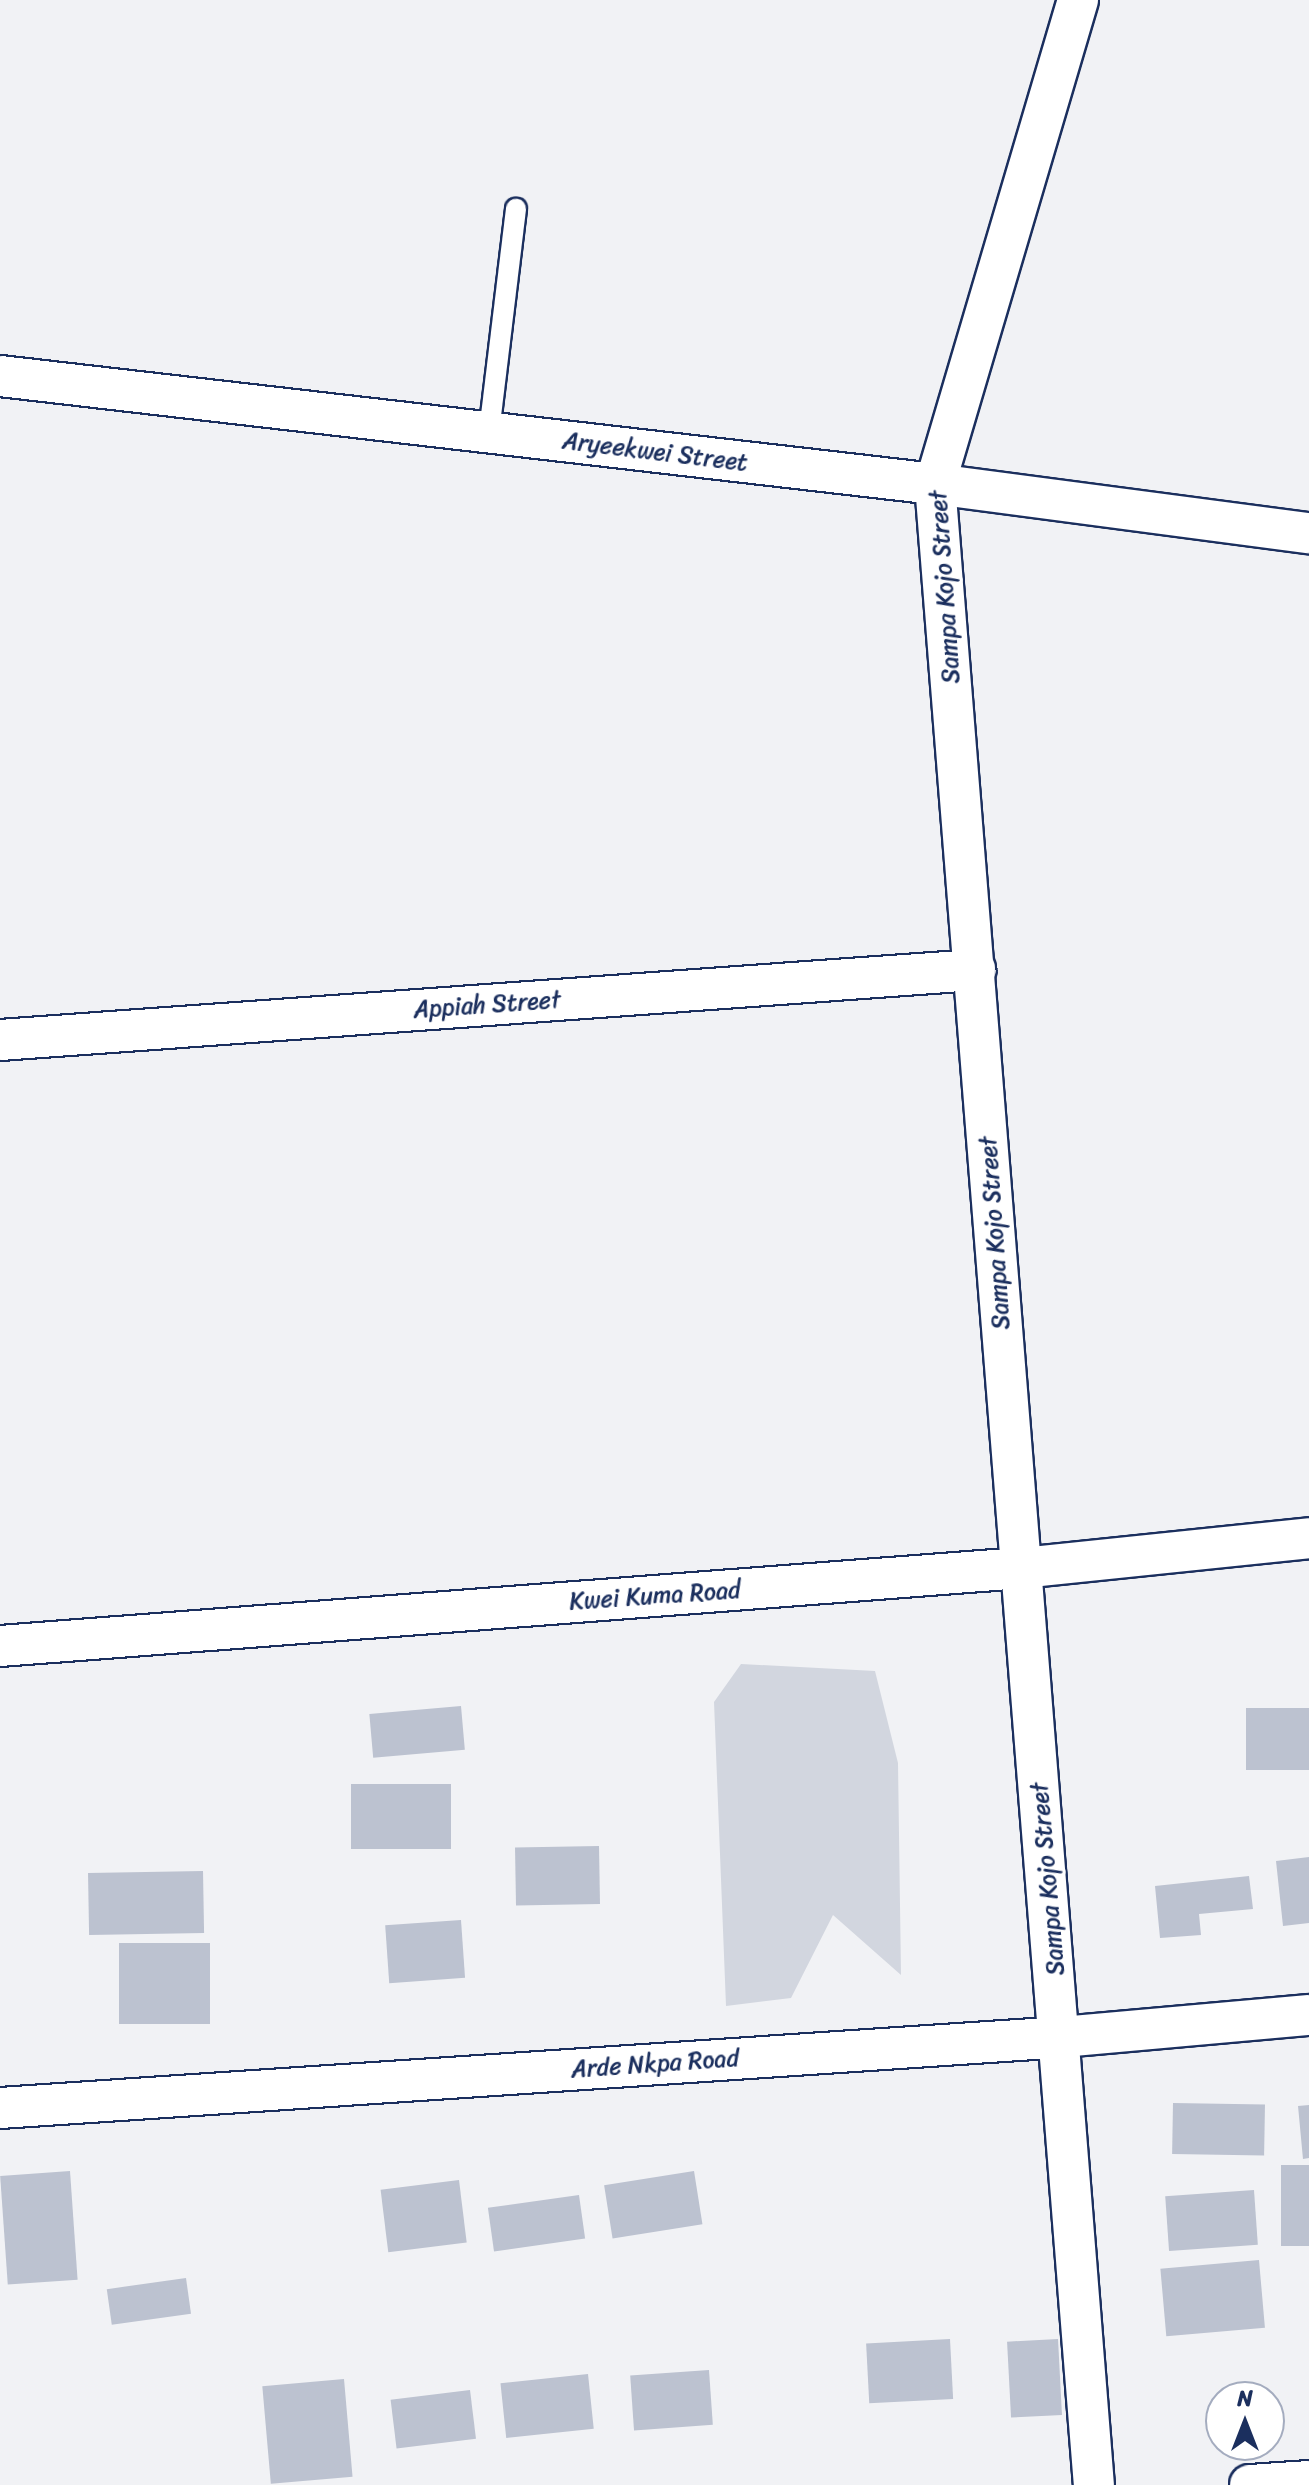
<!DOCTYPE html>
<style>
body{margin:0}
#map{position:relative;width:1309px;height:2485px;overflow:hidden;background:#f1f2f5;font-family:Sriracha,sans-serif}
div>[style]{position:absolute}
.green>*{inset:0;background:#d2d6df}
.building>*{inset:0;background:#bcc2d0;transform-origin:0 0}
.roads{filter:drop-shadow(2px 0 #1b2f5e) drop-shadow(-2px 0 #1b2f5e) drop-shadow(0 2px #1b2f5e) drop-shadow(0 -2px #1b2f5e)}
.lane>*{height:20px;margin:-10px;padding:0 10px;transform-origin:10px;border-radius:10px;background:#fff}
.street>*{height:40px;margin:-20px;padding:0 20px;transform-origin:20px;border-radius:20px;background:#fff}
span{translate:-50% -50%;white-space:nowrap;text-align:center;line-height:1.15;-webkit-text-stroke:6px #fff;paint-order:stroke}
.street-label{font-size:24px;color:#1b2f5e}
.north{position:absolute;left:1205px;top:2381px;width:80px;height:80px;box-sizing:border-box;background:#fff;border:2px solid #a4acbf;border-radius:50%;rotate:0deg;font-size:22px;font-weight:700;line-height:32px;text-align:center;color:#1b2f5e}
.north::after{content:'';display:block;margin:auto;width:28px;height:36px;background:#1b2f5e;clip-path:polygon(50% 0,100% 100%,50% 72%,0 100%)}
</style>
<div id="map">
<div class="green">
<i style="clip-path:polygon(741px 1664px,875px 1671px,898px 1763px,901px 1975px,833px 1915px,791px 1998px,726px 2006px,714px 1702px)"></i>
</div>
<div class="building">
<i style="left:461px;top:1706px;width:44px;height:92px;rotate:85deg"></i>
<i style="left:1309px;top:1708px;width:62px;height:63px;rotate:90deg"></i>
<i style="left:451px;top:1784px;width:65px;height:100px;rotate:90deg"></i>
<i style="left:599px;top:1846px;width:58px;height:84px;rotate:89deg"></i>
<i style="clip-path:polygon(1309px 1857px,1309px 1923px,1283px 1926px,1276px 1861px)"></i>
<i style="left:203px;top:1871px;width:62px;height:115px;rotate:89deg"></i>
<i style="clip-path:polygon(1249px 1876px,1253px 1909px,1199px 1914px,1201px 1935px,1160px 1938px,1155px 1886px)"></i>
<i style="left:461px;top:1920px;width:58px;height:76px;rotate:86deg"></i>
<i style="left:119px;top:1943px;width:91px;height:81px"></i>
<i style="left:1173px;top:2103px;width:92px;height:51px;rotate:1deg"></i>
<i style="clip-path:polygon(1309px 2105px,1309px 2158px,1303px 2159px,1298px 2106px)"></i>
<i style="left:1281px;top:2165px;width:28px;height:81px"></i>
<i style="left:70px;top:2171px;width:109px;height:70px;rotate:86deg"></i>
<i style="left:694px;top:2171px;width:54px;height:91px;rotate:81deg"></i>
<i style="left:459px;top:2180px;width:63px;height:79px;rotate:83deg"></i>
<i style="left:1254px;top:2190px;width:55px;height:89px;rotate:86deg"></i>
<i style="left:579px;top:2195px;width:44px;height:92px;rotate:82deg"></i>
<i style="left:1259px;top:2260px;width:68px;height:99px;rotate:85deg"></i>
<i style="left:186px;top:2278px;width:36px;height:80px;rotate:82deg"></i>
<i style="left:950px;top:2339px;width:60px;height:84px;rotate:87deg"></i>
<i style="left:1058px;top:2339px;width:76px;height:51px;rotate:87deg"></i>
<i style="left:709px;top:2370px;width:55px;height:79px;rotate:86deg"></i>
<i style="left:588px;top:2374px;width:55px;height:88px;rotate:84deg"></i>
<i style="left:344px;top:2379px;width:98px;height:82px;rotate:85deg"></i>
<i style="left:470px;top:2390px;width:49px;height:80px;rotate:83deg"></i>
</div>
<div class="roads">
<div class="lane">
<i style="left:489px;top:432px;width:225px;rotate:-83.1deg"></i>
</div>
<div class="street">
<i style="left:1078px;top:0;width:505px;rotate:106.46deg"></i>
<i style="left:935px;top:484px;width:2007px;rotate:85.46deg"></i>
<i style="left:0;top:376px;width:941px;rotate:6.59deg"></i>
<i style="left:935px;top:484px;width:377px;rotate:7.5deg"></i>
<i style="left:0;top:1040px;width:978px;rotate:-4.11deg"></i>
<i style="left:0;top:1646px;width:1024px;rotate:-4.37deg"></i>
<i style="left:1021px;top:1568px;width:290px;rotate:-5.9deg"></i>
<i style="left:0;top:2108px;width:1064px;rotate:-3.82deg"></i>
<i style="left:1062px;top:2037px;width:248px;rotate:-5.1deg"></i>
<i style="left:1250px;top:2485px;width:59px;rotate:-3.9deg"></i>
</div>
</div>
<div class="street-label">
<span style="left:655px;top:452px;rotate:7deg">Aryeekwei Street</span>
<span style="left:945px;top:587px;rotate:-94deg">Sampa Kojo Street</span>
<span style="left:487px;top:1005px;rotate:-4deg">Appiah Street</span>
<span style="left:995px;top:1233px;rotate:-94deg">Sampa Kojo Street</span>
<span style="left:655px;top:1596px;rotate:-4deg">Kwei Kuma Road</span>
<span style="left:1048px;top:1879px;rotate:-95deg">Sampa Kojo Street</span>
<span style="left:655px;top:2064px;rotate:-4deg">Arde Nkpa Road</span>
</div>
<div class="north">N</div>
</div>
